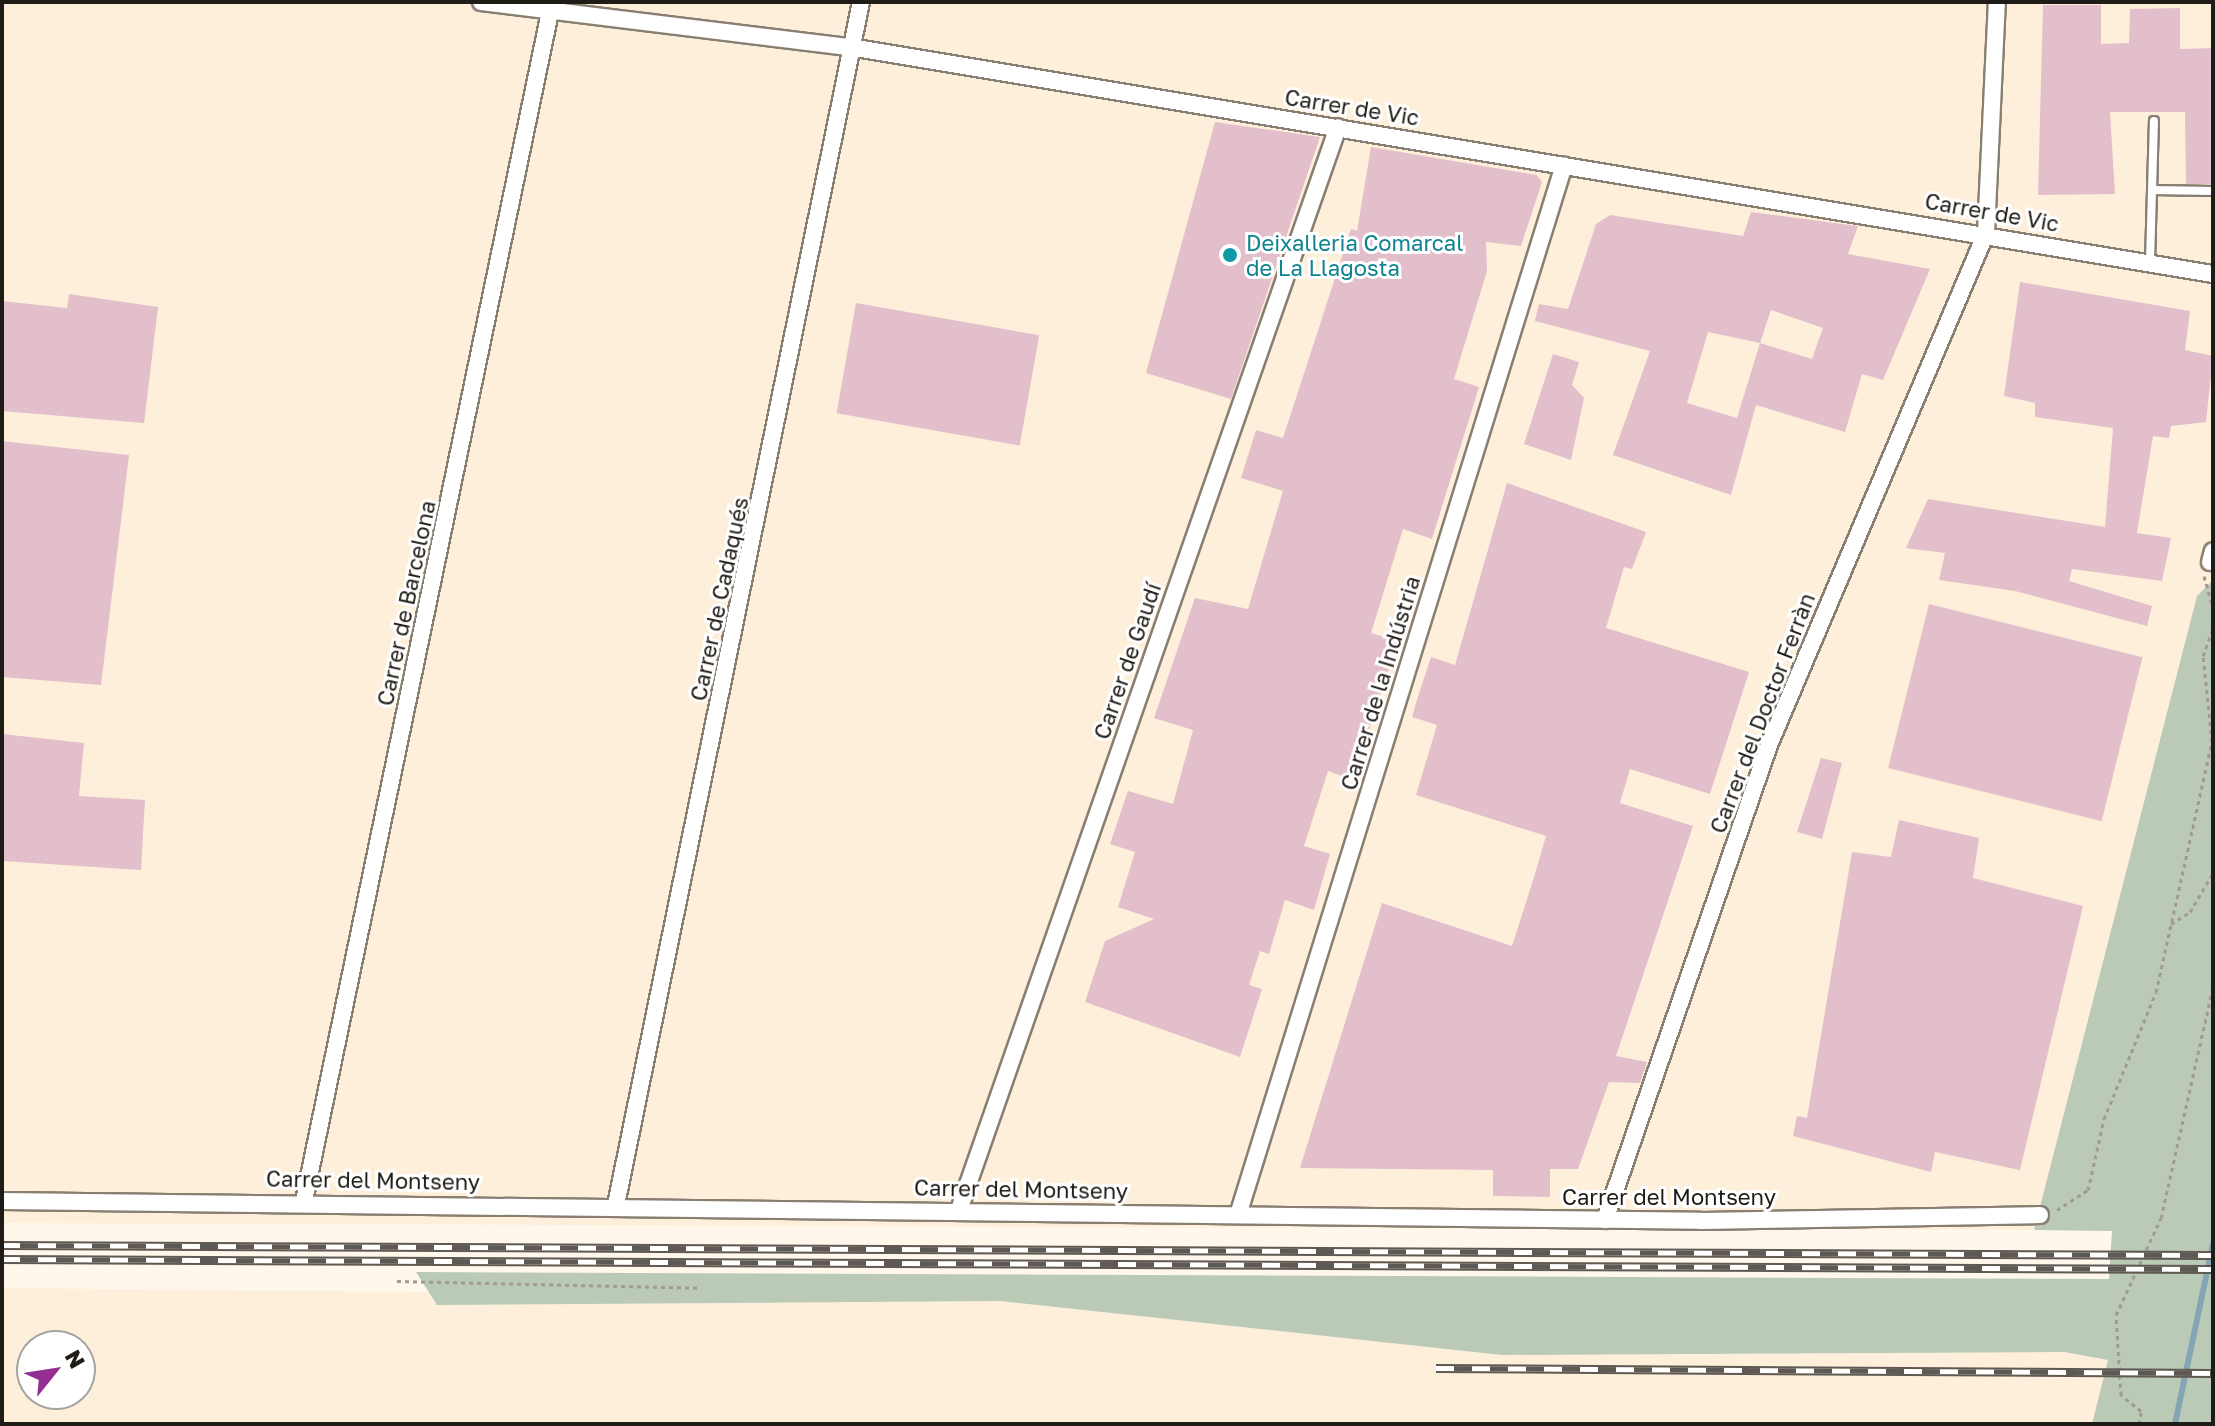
<!DOCTYPE html>
<meta charset="utf-8">
<style>
body{margin:0}
#map{position:relative;width:2215px;height:1426px;overflow:hidden;background:#fff7eb;font-family:"Golos Text",sans-serif}
div>[style]{position:absolute}
.built>*{inset:0;background:#feefda}
.green>*{inset:0;background:#bbcab7}
.stream>*{height:6px;margin:-3px;padding:0 3px;transform-origin:3px;border-radius:3px;background:#85a5b6}
.building>*{inset:0;background:#e2bfcb;transform-origin:0 0}
.path>*{height:3px;margin-top:-1.5px;transform-origin:0;background:repeating-linear-gradient(90deg,#a09a91 0 4px,transparent 0 8px)}
.roads{filter:drop-shadow(2px 0 #887f72) drop-shadow(-2px 0 #887f72) drop-shadow(0 2px #887f72) drop-shadow(0 -2px #887f72)}
.lane>*{height:8px;margin:-4px;padding:0 4px;transform-origin:4px;border-radius:4px;background:#fff}
.street>*{height:16px;margin:-8px;padding:0 8px;transform-origin:8px;border-radius:8px;background:#fff}
.rail>*{height:9px;margin-top:-4.5px;transform-origin:0;background:repeating-linear-gradient(90deg,#fff 0 18px,#5e5952 0 36px);box-sizing:border-box;border-block:2px solid #5e5952}
.dots>*{width:22px;height:22px;translate:-50% -50%;box-sizing:border-box;border:4px solid #fff;border-radius:50%}
span{translate:-50% -50%;white-space:nowrap;text-align:center;line-height:1.15;-webkit-text-stroke:6px #fff;paint-order:stroke}
.street-label{font-size:22px;color:#1f1b16}
.culture-label{font-size:22px;color:#0d838f}
.left{translate:0 -50%;text-align:left}
.frame{position:absolute;inset:0;border:4px solid #1f1b16;pointer-events:none}
.north{position:absolute;left:16px;top:1330px;width:80px;height:80px;box-sizing:border-box;background:#fff;border:2px solid #a5a4a2;border-radius:50%;rotate:60deg;font-size:22px;font-weight:700;line-height:32px;text-align:center;color:#1f1b16}
.north::after{content:'';display:block;margin:auto;width:28px;height:36px;background:#952e92;clip-path:polygon(50% 0,100% 100%,50% 72%,0 100%)}
</style>
<div id="map">
<div class="built">
<i style="clip-path:polygon(2px 2px,2213px 2px,2213px 580px,2197px 596px,2034px 1230px,2px 1223px)"></i>
<i style="clip-path:polygon(evenodd,2px 1288px,429px 1292px,438px 1305px,1000px 1301px,1502px 1355px,2064px 1352px,2108px 1360px,2092px 1424px,2px 1424px,2px 1288px,32px 1346px,80px 1346px,80px 1394px,32px 1394px,32px 1346px)"></i>
</div>
<div class="green">
<i style="clip-path:polygon(2213px 580px,2213px 1424px,2092px 1424px,2108px 1360px,2064px 1352px,1502px 1355px,1000px 1301px,437px 1305px,416px 1272px,2109px 1279px,2112px 1231px,2034px 1230px,2197px 596px)"></i>
</div>
<div class="stream">
<i style="left:2175px;top:1424px;width:185px;rotate:-78.1deg"></i>
</div>
<div class="building">
<i style="clip-path:polygon(2043px 5px,2101px 5px,2101px 44px,2129px 43px,2130px 9px,2180px 8px,2180px 49px,2213px 48px,2213px 184px,2186px 184px,2185px 112px,2110px 112px,2115px 194px,2038px 195px)"></i>
<i style="clip-path:polygon(1215px 122px,1320px 137px,1231px 399px,1146px 373px)"></i>
<i style="clip-path:polygon(1371px 147px,1537px 175px,1542px 182px,1521px 246px,1486px 242px,1487px 271px,1454px 379px,1479px 387px,1432px 539px,1403px 529px,1371px 633px,1397px 641px,1393px 656px,1353px 780px,1328px 771px,1304px 846px,1330px 854px,1314px 910px,1285px 900px,1269px 954px,1260px 951px,1249px 985px,1262px 989px,1240px 1057px,1085px 1002px,1105px 941px,1154px 919px,1118px 907px,1135px 852px,1110px 844px,1128px 791px,1173px 804px,1193px 730px,1154px 718px,1195px 598px,1248px 609px,1283px 491px,1241px 478px,1256px 430px,1283px 438px,1351px 229px,1357px 231px)"></i>
<i style="clip-path:polygon(evenodd,1751px 212px,1858px 226px,1848px 254px,1930px 269px,1883px 380px,1862px 374px,1845px 432px,1756px 405px,1731px 495px,1613px 455px,1650px 351px,1535px 321px,1539px 304px,1568px 309px,1596px 224px,1610px 215px,1743px 236px,1751px 212px,1771px 310px,1823px 328px,1812px 359px,1760px 343px,1771px 310px,1751px 212px,1708px 332px,1760px 343px,1737px 418px,1687px 403px,1708px 332px)"></i>
<i style="clip-path:polygon(2020px 282px,2190px 311px,2185px 350px,2213px 356px,2206px 422px,2171px 426px,2169px 438px,2153px 436px,2137px 533px,2171px 538px,2162px 581px,2072px 569px,2069px 581px,2152px 606px,2147px 626px,2015px 591px,1939px 580px,1945px 553px,1906px 548px,1928px 499px,2105px 527px,2113px 428px,2035px 417px,2035px 403px,2004px 396px)"></i>
<i style="clip-path:polygon(69px 294px,158px 307px,144px 423px,2px 411px,2px 301px,67px 308px)"></i>
<i style="left:856px;top:303px;width:186px;height:112px;rotate:10deg"></i>
<i style="clip-path:polygon(1553px 354px,1579px 362px,1572px 385px,1584px 398px,1571px 460px,1524px 444px)"></i>
<i style="clip-path:polygon(2px 441px,129px 455px,101px 685px,2px 677px)"></i>
<i style="clip-path:polygon(1507px 483px,1646px 532px,1632px 569px,1624px 567px,1606px 628px,1749px 672px,1710px 794px,1630px 769px,1620px 803px,1693px 826px,1616px 1056px,1647px 1062px,1640px 1083px,1609px 1082px,1578px 1169px,1550px 1169px,1550px 1197px,1493px 1196px,1493px 1170px,1300px 1168px,1382px 903px,1512px 946px,1535px 874px,1546px 836px,1416px 795px,1437px 725px,1412px 717px,1417px 700px,1431px 657px,1455px 665px)"></i>
<i style="left:1929px;top:604px;width:220px;height:169px;rotate:14deg"></i>
<i style="clip-path:polygon(2px 734px,84px 743px,79px 796px,145px 800px,141px 870px,2px 861px)"></i>
<i style="clip-path:polygon(1821px 758px,1842px 763px,1822px 839px,1797px 832px)"></i>
<i style="clip-path:polygon(1899px 820px,1979px 838px,1973px 878px,2083px 906px,2020px 1170px,1935px 1152px,1931px 1172px,1793px 1136px,1797px 1116px,1807px 1118px,1852px 852px,1891px 857px)"></i>
</div>
<div class="path">
<i style="left:2204px;top:576px;width:32px;rotate:74deg"></i>
<i style="left:2171px;top:924px;width:22px;rotate:-32deg"></i>
<i style="left:2190px;top:912px;width:45px;rotate:-59.5deg"></i>
<i style="left:2057px;top:1210px;width:37px;rotate:-33deg"></i>
<i style="left:2088px;top:1190px;width:73px;rotate:-77.3deg"></i>
<i style="left:2104px;top:1119px;width:137px;rotate:-67.7deg"></i>
<i style="left:2156px;top:992px;width:257px;rotate:-77.4deg"></i>
<i style="left:2212px;top:741px;width:85px;rotate:-96deg"></i>
<i style="left:2203px;top:656px;width:30px;rotate:-70deg"></i>
<i style="left:397px;top:1281px;width:303px;rotate:1.3deg"></i>
<i style="left:2140px;top:1424px;width:13px;rotate:-86deg"></i>
<i style="left:2141px;top:1411px;width:26px;rotate:-141deg"></i>
<i style="left:2121px;top:1395px;width:80px;rotate:-93.6deg"></i>
<i style="left:2116px;top:1315px;width:107px;rotate:-65.1deg"></i>
<i style="left:2161px;top:1218px;width:236px;rotate:-77.3deg"></i>
</div>
<div class="roads">
<div class="lane">
<i style="left:2152px;top:190px;width:61px;rotate:0.9deg"></i>
<i style="left:2150px;top:262px;width:141px;rotate:-88.4deg"></i>
</div>
<div class="street">
<i style="left:481px;top:2px;width:378px;rotate:7deg"></i>
<i style="left:856px;top:48px;width:1376px;rotate:9.46deg"></i>
<i style="left:2210px;top:562px;width:11px;rotate:-75deg"></i>
<i style="left:2px;top:1201px;width:1699px;rotate:0.67deg"></i>
<i style="left:1701px;top:1221px;width:339px;rotate:-1deg"></i>
<i style="left:304px;top:1201px;width:1224px;rotate:-78.31deg"></i>
<i style="left:616px;top:1205px;width:1228px;rotate:-78.49deg"></i>
<i style="left:959px;top:1210px;width:1147px;rotate:-70.71deg"></i>
<i style="left:1238px;top:1215px;width:1099px;rotate:-72.75deg"></i>
<i style="left:1605px;top:1220px;width:503px;rotate:-70.95deg"></i>
<i style="left:1769px;top:745px;width:556px;rotate:-67.03deg"></i>
<i style="left:1986px;top:233px;width:231px;rotate:-87.3deg"></i>
</div>
</div>
<div class="rail">
<i style="left:2px;top:1245px;width:2211px;rotate:0.26deg"></i>
<i style="left:2px;top:1259px;width:2211px;rotate:0.26deg"></i>
<i style="left:1436px;top:1368px;width:777px;rotate:0.37deg"></i>
</div>
<div class="dots">
<i style="left:1230px;top:255px;background:#0f9aa8"></i>
</div>
<div class="street-label">
<span style="left:1352px;top:107px;rotate:9deg">Carrer de Vic</span>
<span style="left:1992px;top:212px;rotate:10deg">Carrer de Vic</span>
<span style="left:719px;top:599px;rotate:-78deg">Carrer de Cadaqués</span>
<span style="left:406px;top:603px;rotate:-78deg">Carrer de Barcelona</span>
<span style="left:1127px;top:661px;rotate:-71deg">Carrer de Gaudí</span>
<span style="left:1380px;top:683px;rotate:-73deg">Carrer de la Indústria</span>
<span style="left:1762px;top:713px;rotate:-69deg">Carrer del Doctor Ferràn</span>
<span style="left:373px;top:1180px;rotate:1deg">Carrer del Montseny</span>
<span style="left:1021px;top:1189px;rotate:1deg">Carrer del Montseny</span>
<span style="left:1669px;top:1197px">Carrer del Montseny</span>
</div>
<div class="culture-label">
<span class="left" style="left:1246px;top:255px">Deixalleria Comarcal<br>de La Llagosta</span>
</div>
<div class="frame"></div>
<div class="north">N</div>
</div>
